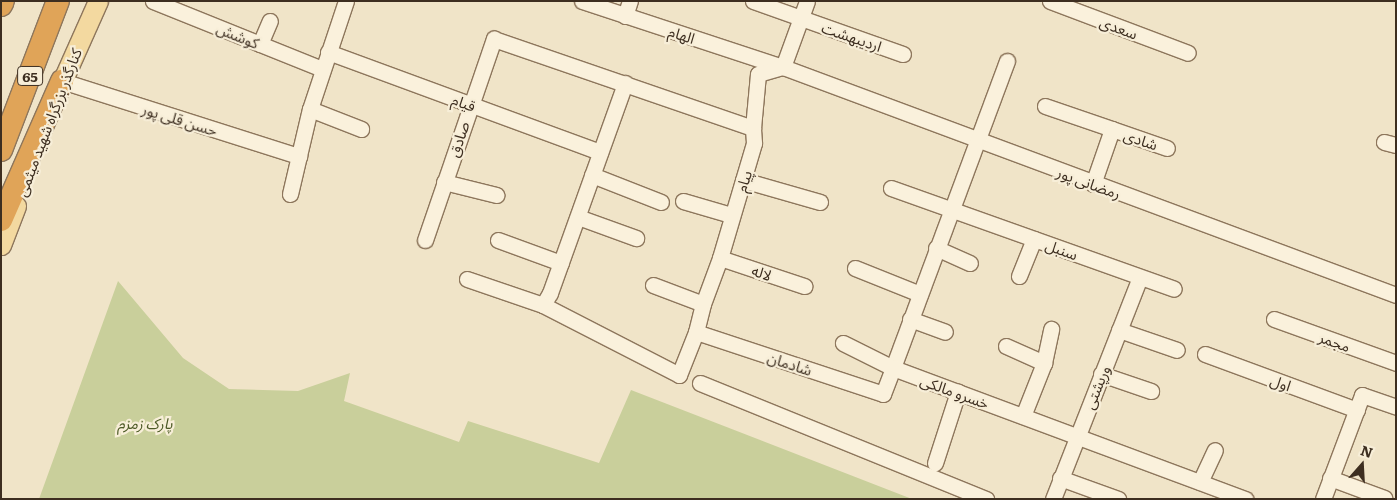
<!DOCTYPE html>
<meta charset="utf-8">
<style>
body{margin:0}
#map{position:relative;width:1397px;height:500px;overflow:hidden;background:#f0e4c8;font-family:Literata,"Noto Sans Arabic",serif}
div>[style]{position:absolute}
.green>*{inset:0;background:#c9cf9b}
.roads{filter:drop-shadow(1px 0 #8d765c) drop-shadow(-1px 0 #8d765c) drop-shadow(0 1px #8d765c) drop-shadow(0 -1px #8d765c)}
.minor>*{height:15px;margin:-7.5px;padding:0 7.5px;transform-origin:7.5px;border-radius:7.5px;background:#faf1dc}
.major>*{height:19px;margin:-9.5px;padding:0 9.5px;transform-origin:9.5px;border-radius:9.5px;background:#f3d9a0}
.highway>*{height:22px;margin:-11px;padding:0 11px;transform-origin:11px;border-radius:11px;background:#e0a458}
span{translate:-50% -50%;white-space:nowrap;text-align:center;line-height:1.15;-webkit-text-stroke:4.5px #f7eed8;paint-order:stroke}
.shield-label span{padding:1px 4px;background:#f7eed8;border:1px solid;border-radius:4px;-webkit-text-stroke-width:0}
.shield-label{font-size:14px;color:#3d2e20;font-weight:700}
.street-label{font-size:15px;color:#3d2e20}
.park-label{font-size:15px;color:#4d5a26;font-style:italic}
.frame{position:absolute;inset:0;border:2px solid #3d2e20;pointer-events:none}
.north{position:absolute;left:1337px;top:440px;width:50px;height:50px;-webkit-text-stroke:4px #f7eed8;paint-order:stroke;rotate:19deg;font-size:14px;font-weight:700;line-height:20px;text-align:center;color:#3d2e20}
.north::after{content:'';display:block;margin:auto;width:18px;height:22px;background:#3d2e20;clip-path:polygon(50% 0,100% 100%,50% 72%,0 100%)}
</style>
<div id="map">
<div class="green">
<i style="clip-path:polygon(118px 281px,183px 358px,229px 389px,298px 391px,350px 373px,344px 401px,459px 442px,468px 421px,599px 463px,631px 390px,912px 499px,39px 499px)"></i>
</div>
<div class="roads">
<div class="minor">
<i style="left:153px;top:1px;width:182px;rotate:21.9deg"></i>
<i style="left:582px;top:1px;width:212px;rotate:18.2deg"></i>
<i style="left:783px;top:67px;width:654px;rotate:20.4deg"></i>
<i style="left:753px;top:1px;width:159px;rotate:19.5deg"></i>
<i style="left:1050px;top:1px;width:147px;rotate:20.6deg"></i>
<i style="left:625px;top:16px;width:16px;rotate:-72deg"></i>
<i style="left:260px;top:44px;width:25px;rotate:-67deg"></i>
<i style="left:328px;top:52px;width:290px;rotate:20.2deg"></i>
<i style="left:1007px;top:61px;width:327px;rotate:110.4deg"></i>
<i style="left:893px;top:368px;width:376px;rotate:20.4deg"></i>
<i style="left:783px;top:67px;width:70px;rotate:-70deg"></i>
<i style="left:62px;top:81px;width:249px;rotate:17.6deg"></i>
<i style="left:1045px;top:106px;width:71px;rotate:18.9deg"></i>
<i style="left:310px;top:109px;width:55px;rotate:21.4deg"></i>
<i style="left:1384px;top:142px;width:12px;rotate:14deg"></i>
<i style="left:592px;top:175px;width:74px;rotate:21.4deg"></i>
<i style="left:743px;top:180px;width:80px;rotate:15.9deg"></i>
<i style="left:444px;top:182px;width:54px;rotate:14deg"></i>
<i style="left:1093px;top:184px;width:58px;rotate:-70.9deg"></i>
<i style="left:1112px;top:129px;width:58px;rotate:19.1deg"></i>
<i style="left:891px;top:188px;width:300px;rotate:19.6deg"></i>
<i style="left:290px;top:194px;width:87px;rotate:-76.8deg"></i>
<i style="left:310px;top:109px;width:114px;rotate:-71.6deg"></i>
<i style="left:683px;top:201px;width:50px;rotate:16.3deg"></i>
<i style="left:578px;top:217px;width:62px;rotate:19.9deg"></i>
<i style="left:425px;top:240px;width:213px;rotate:-71.1deg"></i>
<i style="left:494px;top:39px;width:274px;rotate:19deg"></i>
<i style="left:498px;top:240px;width:67px;rotate:20.1deg"></i>
<i style="left:936px;top:248px;width:37px;rotate:24deg"></i>
<i style="left:720px;top:258px;width:89px;rotate:18.4deg"></i>
<i style="left:855px;top:268px;width:70px;rotate:21.8deg"></i>
<i style="left:1019px;top:276px;width:40px;rotate:-68deg"></i>
<i style="left:467px;top:279px;width:80px;rotate:18.9deg"></i>
<i style="left:543px;top:305px;width:153px;rotate:27.2deg"></i>
<i style="left:679px;top:375px;width:46px;rotate:-68.4deg"></i>
<i style="left:696px;top:332px;width:29px;rotate:-76deg"></i>
<i style="left:703px;top:304px;width:49px;rotate:-69.7deg"></i>
<i style="left:720px;top:258px;width:120px;rotate:-73.5deg"></i>
<i style="left:754px;top:143px;width:15px;rotate:-94deg"></i>
<i style="left:753px;top:128px;width:54px;rotate:-84.7deg"></i>
<i style="left:758px;top:74px;width:26px;rotate:-16deg"></i>
<i style="left:653px;top:285px;width:53px;rotate:20.8deg"></i>
<i style="left:543px;top:305px;width:14px;rotate:-60deg"></i>
<i style="left:550px;top:293px;width:223px;rotate:-70.3deg"></i>
<i style="left:910px;top:319px;width:37px;rotate:20deg"></i>
<i style="left:1274px;top:319px;width:130px;rotate:19.8deg"></i>
<i style="left:1119px;top:330px;width:61px;rotate:19deg"></i>
<i style="left:696px;top:332px;width:197px;rotate:18.3deg"></i>
<i style="left:883px;top:394px;width:28px;rotate:-69deg"></i>
<i style="left:893px;top:368px;width:56px;rotate:-153.4deg"></i>
<i style="left:1006px;top:346px;width:42px;rotate:24.1deg"></i>
<i style="left:1044px;top:363px;width:57px;rotate:111.6deg"></i>
<i style="left:1205px;top:354px;width:162px;rotate:20.2deg"></i>
<i style="left:1044px;top:363px;width:35px;rotate:-78deg"></i>
<i style="left:1101px;top:374px;width:53px;rotate:18.8deg"></i>
<i style="left:700px;top:383px;width:309px;rotate:22.1deg"></i>
<i style="left:935px;top:463px;width:75px;rotate:-72.1deg"></i>
<i style="left:1060px;top:478px;width:62px;rotate:19.9deg"></i>
<i style="left:1330px;top:478px;width:58px;rotate:20.3deg"></i>
<i style="left:1200px;top:482px;width:35px;rotate:-65deg"></i>
<i style="left:1053px;top:499px;width:238px;rotate:-68.6deg"></i>
<i style="left:1323px;top:499px;width:111px;rotate:-69.4deg"></i>
<i style="left:1362px;top:395px;width:36px;rotate:19deg"></i>
</div>
<div class="major">
<i style="left:57px;top:93px;width:101px;rotate:-66deg"></i>
<i style="left:1px;top:245px;width:42px;rotate:-69deg"></i>
</div>
<div class="highway">
<i style="left:1px;top:5px;width:4px;rotate:-63deg"></i>
<i style="left:1px;top:150px;width:160px;rotate:-69.1deg"></i>
<i style="left:1px;top:220px;width:152px;rotate:-66.3deg"></i>
</div>
</div>
<div class="shield-label">
<span style="left:30px;top:76px">65</span>
</div>
<div class="street-label">
<span style="left:1119px;top:27px;rotate:20deg">سعدی</span>
<span style="left:682px;top:34px;rotate:18deg">الهام</span>
<span style="left:238px;top:35px;rotate:22deg">کوشش</span>
<span style="left:852px;top:36px;rotate:19deg">اردیبهشت</span>
<span style="left:464px;top:102px;rotate:20deg">قیام</span>
<span style="left:180px;top:119px;rotate:17deg">حسن قلی پور</span>
<span style="left:48px;top:122px;rotate:-69deg">کنارگذر بزرگراه شهید میثمی</span>
<span style="left:458px;top:139px;rotate:-72deg">صادق</span>
<span style="left:1141px;top:139px;rotate:19deg">شادی</span>
<span style="left:743px;top:181px;rotate:-73deg">پیام</span>
<span style="left:1089px;top:182px;rotate:20deg">رمضانی پور</span>
<span style="left:1062px;top:249px;rotate:20deg">سنبل</span>
<span style="left:762px;top:272px;rotate:19deg">لاله</span>
<span style="left:1335px;top:341px;rotate:20deg">مجمر</span>
<span style="left:790px;top:363px;rotate:18deg">شادمان</span>
<span style="left:1281px;top:382px;rotate:20deg">اول</span>
<span style="left:1096px;top:387px;rotate:-68deg">ورپشتی</span>
<span style="left:955px;top:391px;rotate:20deg">خسرو مالکی</span>
</div>
<div class="park-label">
<span style="left:145px;top:423px">پارک زمزم</span>
</div>
<div class="frame"></div>
<div class="north">N</div>
</div>
